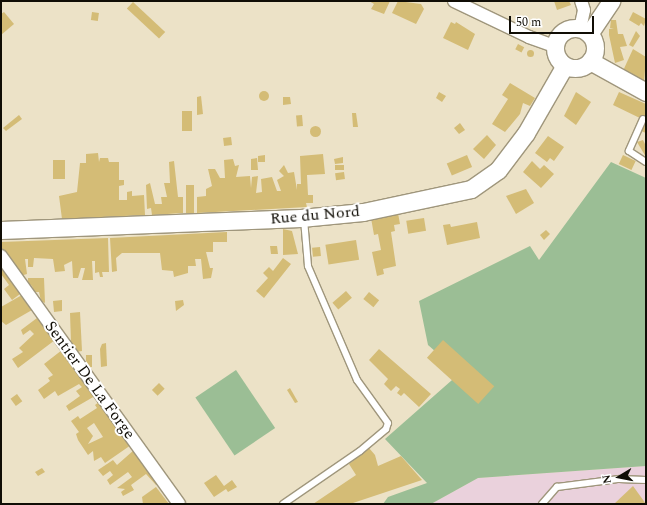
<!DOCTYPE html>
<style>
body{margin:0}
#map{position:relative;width:647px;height:505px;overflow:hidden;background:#ece2c7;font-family:Spectral,serif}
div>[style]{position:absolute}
.industrial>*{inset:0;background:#ead1dc}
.green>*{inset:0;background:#9bbe95;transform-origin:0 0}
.building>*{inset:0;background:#d4bc76;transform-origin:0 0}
.round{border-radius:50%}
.roads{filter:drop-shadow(1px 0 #9f967c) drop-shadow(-1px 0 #9f967c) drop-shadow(0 1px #9f967c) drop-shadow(0 -1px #9f967c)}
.lane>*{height:6px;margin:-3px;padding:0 3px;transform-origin:3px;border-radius:3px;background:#fff}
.street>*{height:12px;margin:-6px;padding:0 6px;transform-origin:6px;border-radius:6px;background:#fff}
.secondary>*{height:17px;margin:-8.5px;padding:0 8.5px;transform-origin:8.5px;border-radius:8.5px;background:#fff}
.secondary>.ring{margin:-8.5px;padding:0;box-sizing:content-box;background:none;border:17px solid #fff;border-radius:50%}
span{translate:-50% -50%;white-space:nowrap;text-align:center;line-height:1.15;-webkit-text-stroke:4px #fff;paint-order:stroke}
.street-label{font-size:16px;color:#100d05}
.frame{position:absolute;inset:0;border:2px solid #100d05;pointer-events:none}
.north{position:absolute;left:599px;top:457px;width:40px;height:40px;-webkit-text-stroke:3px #fff;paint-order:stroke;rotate:260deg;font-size:11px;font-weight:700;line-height:16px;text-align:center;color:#100d05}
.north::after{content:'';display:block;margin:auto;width:14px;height:18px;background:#100d05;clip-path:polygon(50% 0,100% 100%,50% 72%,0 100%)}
.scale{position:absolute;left:509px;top:16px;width:85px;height:18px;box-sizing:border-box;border:2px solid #100d05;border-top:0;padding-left:5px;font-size:12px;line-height:14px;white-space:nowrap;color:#100d05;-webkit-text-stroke:3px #fff;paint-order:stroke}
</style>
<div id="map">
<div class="industrial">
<i style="clip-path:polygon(646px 466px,646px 504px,431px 504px,478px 478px)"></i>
</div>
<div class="green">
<i style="clip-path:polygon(611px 162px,646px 178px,646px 466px,478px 478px,431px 504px,383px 504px,388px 497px,427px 483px,385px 439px,460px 373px,428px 345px,419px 301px,530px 246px,539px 260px)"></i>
<i style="left:236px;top:370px;width:70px;height:49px;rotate:56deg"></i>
</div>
<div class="building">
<i style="clip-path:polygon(369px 1px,390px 1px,384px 14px,371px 9px,374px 4px)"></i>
<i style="clip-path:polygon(398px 1px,421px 4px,424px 9px,416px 24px,392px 13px)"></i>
<i style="clip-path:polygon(554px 1px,569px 1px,571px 5px,557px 10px)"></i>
<i style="left:133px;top:2px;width:44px;height:9px;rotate:43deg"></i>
<i style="clip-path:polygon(4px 12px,14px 24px,1px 35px,1px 14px)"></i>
<i style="left:92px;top:12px;width:7px;height:8px;rotate:8deg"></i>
<i style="clip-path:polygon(633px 12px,646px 19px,644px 26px,641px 23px,639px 26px,629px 20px)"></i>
<i style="clip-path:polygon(611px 20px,616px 20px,618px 34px,623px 34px,627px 46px,620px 47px,624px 60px,615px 63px,609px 35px,609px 29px,614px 28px,610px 28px)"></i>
<i style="clip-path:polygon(451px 22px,455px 24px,456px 22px,475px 34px,468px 50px,443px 38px)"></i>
<i style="clip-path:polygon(636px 31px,640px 36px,633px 47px,629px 45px)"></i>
<i style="left:518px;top:44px;width:7px;height:6px;rotate:27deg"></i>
<i style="clip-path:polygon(633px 49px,646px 57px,644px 83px,622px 73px)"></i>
<i class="round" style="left:526.5px;top:49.5px;width:7px;height:7px"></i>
<i style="clip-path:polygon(510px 83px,535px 98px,530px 106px,523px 103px,520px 114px,505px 132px,492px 124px,508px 99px,502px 95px)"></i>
<i class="round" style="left:259px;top:91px;width:10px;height:10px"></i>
<i style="clip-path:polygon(439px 92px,446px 96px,442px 102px,436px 98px)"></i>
<i style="clip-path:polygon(576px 92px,591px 102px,576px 125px,564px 116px)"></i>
<i style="clip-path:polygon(619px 92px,646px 104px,646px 133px,641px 131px,646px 121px,613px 105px)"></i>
<i style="clip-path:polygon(201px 96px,203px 114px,197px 115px,197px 97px)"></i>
<i style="clip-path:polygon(283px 97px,290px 97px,291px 104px,283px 105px)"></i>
<i style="left:182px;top:111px;width:10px;height:20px"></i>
<i style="clip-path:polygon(352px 113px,356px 113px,358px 127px,353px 127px)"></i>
<i style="clip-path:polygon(19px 115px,22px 119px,6px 131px,3px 128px)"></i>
<i style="left:302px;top:115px;width:11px;height:6px;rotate:85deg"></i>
<i style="clip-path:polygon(460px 123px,465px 130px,459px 134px,454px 128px)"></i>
<i class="round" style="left:309.5px;top:125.5px;width:11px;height:11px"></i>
<i style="clip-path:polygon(487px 135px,496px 145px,484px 159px,473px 149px)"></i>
<i style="clip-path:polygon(548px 136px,564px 147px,554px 161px,550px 158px,547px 162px,535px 153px)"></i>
<i style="left:231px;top:137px;width:8px;height:8px;rotate:83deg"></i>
<i style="clip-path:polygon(643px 140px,646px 146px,646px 157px,637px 142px)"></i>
<i style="clip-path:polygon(98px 153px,99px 162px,100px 158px,108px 158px,109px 162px,119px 162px,119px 180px,124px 180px,124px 185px,119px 186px,119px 200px,127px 200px,127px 192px,132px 191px,132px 196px,144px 195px,145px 215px,62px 219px,59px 196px,77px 192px,80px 163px,86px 163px,86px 154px)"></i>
<i style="clip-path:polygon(323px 154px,325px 174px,307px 175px,308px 195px,313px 195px,313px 203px,306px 203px,307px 207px,197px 213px,197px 197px,206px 196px,206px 189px,212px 186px,208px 169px,215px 169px,220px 178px,225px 178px,224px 160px,233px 159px,235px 166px,239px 165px,236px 177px,250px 176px,251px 188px,252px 177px,258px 176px,256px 193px,262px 192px,261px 179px,272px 177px,277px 191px,281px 191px,277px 180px,284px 176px,279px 171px,284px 165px,288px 173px,294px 172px,297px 190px,297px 184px,301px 184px,300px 156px)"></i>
<i style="clip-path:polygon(265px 155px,265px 162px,258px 162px,258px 156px)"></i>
<i style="left:467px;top:155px;width:13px;height:22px;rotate:67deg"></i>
<i style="left:623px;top:155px;width:14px;height:10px;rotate:25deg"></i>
<i style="clip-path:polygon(343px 157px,343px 163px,335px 164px,334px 159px)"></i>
<i style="clip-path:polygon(257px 158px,258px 170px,251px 170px,251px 159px)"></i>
<i style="left:53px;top:160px;width:12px;height:19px"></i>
<i style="clip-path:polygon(174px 161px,178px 197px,183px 197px,183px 213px,152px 215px,151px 208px,147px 209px,146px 185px,150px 183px,155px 204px,162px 204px,161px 197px,167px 197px,164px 183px,170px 183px,169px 162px)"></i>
<i style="clip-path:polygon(532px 161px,540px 169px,544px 165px,554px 174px,541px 188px,523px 172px)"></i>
<i style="left:344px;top:165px;width:5px;height:9px;rotate:90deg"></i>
<i style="left:344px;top:172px;width:7px;height:9px;rotate:82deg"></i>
<i style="left:186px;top:185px;width:8px;height:28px"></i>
<i style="clip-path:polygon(526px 189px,534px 203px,516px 214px,506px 196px)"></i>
<i style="clip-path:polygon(398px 213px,400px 224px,394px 225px,395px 231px,391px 232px,396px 266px,383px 269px,384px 274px,377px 276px,372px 252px,381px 250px,378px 234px,374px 235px,371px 218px)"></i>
<i style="left:424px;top:218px;width:13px;height:18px;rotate:81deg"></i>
<i style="clip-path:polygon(477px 222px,480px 238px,447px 245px,443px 225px,450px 224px,451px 227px)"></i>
<i style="clip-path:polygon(283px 229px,292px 231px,298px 254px,283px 255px)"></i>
<i style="clip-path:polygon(546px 230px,550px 234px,544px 240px,540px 235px)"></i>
<i style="clip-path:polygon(227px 232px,227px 242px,213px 242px,213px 252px,206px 252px,210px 268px,213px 268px,211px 278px,203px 279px,201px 259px,195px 259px,196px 266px,188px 266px,188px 273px,174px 277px,173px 271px,162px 270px,160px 253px,122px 253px,116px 258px,117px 271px,112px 272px,110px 238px)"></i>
<i style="clip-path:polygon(108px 238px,109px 272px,102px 272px,103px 277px,100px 277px,99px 272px,95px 273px,95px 261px,92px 261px,93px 280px,82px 280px,85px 268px,81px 268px,78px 278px,73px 278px,72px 261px,64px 265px,65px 271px,55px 272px,53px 259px,34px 258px,33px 267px,28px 267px,28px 259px,25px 259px,27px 274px,20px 276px,1px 252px,1px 242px)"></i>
<i style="left:356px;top:240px;width:20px;height:31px;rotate:81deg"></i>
<i style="clip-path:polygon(270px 246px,277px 246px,278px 254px,271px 254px)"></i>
<i style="left:320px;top:247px;width:9px;height:8px;rotate:84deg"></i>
<i style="clip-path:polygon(283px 258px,291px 264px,264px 298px,256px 291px,268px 278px,263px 273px,269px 267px,273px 271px)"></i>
<i style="clip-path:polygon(1px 265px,20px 294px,12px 300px,4px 289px,9px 285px,1px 274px)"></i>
<i style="clip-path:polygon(28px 278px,44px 278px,45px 303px,41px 301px,39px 292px,34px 292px,32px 286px,28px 284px)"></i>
<i style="left:346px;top:291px;width:9px;height:18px;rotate:49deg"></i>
<i style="left:369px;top:292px;width:13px;height:9px;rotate:39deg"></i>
<i style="clip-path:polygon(22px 295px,32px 310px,6px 325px,1px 321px,1px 307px)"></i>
<i style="clip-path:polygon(62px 300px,62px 311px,54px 312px,53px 301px)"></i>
<i style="clip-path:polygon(183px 300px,184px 305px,176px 311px,175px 301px)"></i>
<i style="clip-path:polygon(80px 312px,82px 351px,76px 352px,71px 343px,70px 313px)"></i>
<i style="clip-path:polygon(37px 318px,55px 340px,18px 368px,12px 359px,23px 352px,19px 348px,34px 334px,30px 330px,23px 335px,21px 330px)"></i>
<i style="left:443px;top:340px;width:69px;height:24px;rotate:42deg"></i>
<i style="clip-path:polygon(106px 343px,107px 366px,101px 367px,100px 349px,102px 344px)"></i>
<i style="clip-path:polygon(379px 349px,431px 394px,419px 407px,404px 393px,401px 396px,397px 393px,400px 389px,396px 386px,391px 391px,384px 384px,388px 379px,369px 360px)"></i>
<i style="clip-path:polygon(62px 350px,95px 396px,69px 411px,66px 406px,80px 396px,76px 391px,82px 387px,79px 384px,58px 396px,55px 391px,44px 399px,38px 390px,50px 381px,48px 378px,53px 375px,44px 364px)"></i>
<i style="left:86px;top:355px;width:6px;height:12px"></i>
<i style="left:159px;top:383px;width:8px;height:10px;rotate:45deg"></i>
<i style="clip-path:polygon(290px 388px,298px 402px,295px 403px,287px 390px)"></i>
<i style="left:17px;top:394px;width:9px;height:8px;rotate:54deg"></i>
<i style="clip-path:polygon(evenodd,99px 402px,131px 445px,105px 463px,101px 457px,94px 461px,93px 451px,88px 455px,78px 440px,76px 434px,79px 432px,71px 421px,78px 416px,80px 419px,97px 408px,95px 405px,99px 402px,94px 423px,103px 437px,88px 444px,93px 436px,87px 428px,94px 423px)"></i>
<i style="clip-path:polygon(369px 448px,375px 455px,378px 466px,401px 456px,422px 480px,350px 504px,313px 504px,356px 475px,349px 464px)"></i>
<i style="clip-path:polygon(134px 450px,159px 483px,156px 485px,146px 474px,131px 485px,134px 490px,123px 496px,121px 492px,125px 489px,117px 488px,132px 477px,128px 472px,110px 485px,107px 480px,113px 475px,110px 471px,103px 476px,98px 470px,113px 460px,117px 465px)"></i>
<i style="clip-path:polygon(42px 468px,45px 472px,38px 476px,35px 472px)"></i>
<i style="clip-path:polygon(216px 475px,224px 486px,232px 480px,237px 487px,228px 492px,226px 489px,214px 497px,204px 483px)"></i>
<i style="clip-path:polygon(633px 486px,646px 504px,614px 504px)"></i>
<i style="clip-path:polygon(156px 487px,169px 504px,143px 504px,142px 497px)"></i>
</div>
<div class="roads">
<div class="lane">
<i style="left:643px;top:119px;width:35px;rotate:114deg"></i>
<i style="left:629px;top:151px;width:20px;rotate:33deg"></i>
<i style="left:283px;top:504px;width:93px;rotate:-34.5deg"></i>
<i style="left:360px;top:451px;width:34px;rotate:-40deg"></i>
<i style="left:386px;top:429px;width:6px;rotate:-72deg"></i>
<i style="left:388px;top:423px;width:53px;rotate:-125.8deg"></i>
<i style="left:357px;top:380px;width:124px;rotate:-113.3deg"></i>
<i style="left:308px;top:266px;width:47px;rotate:-94.9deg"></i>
<i style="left:542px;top:504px;width:23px;rotate:-49deg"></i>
<i style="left:557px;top:487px;width:63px;rotate:-7.4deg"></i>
<i style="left:619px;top:479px;width:27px;rotate:2deg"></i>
</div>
<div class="street">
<i style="left:454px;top:1px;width:83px;rotate:25.6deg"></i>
<i style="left:529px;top:37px;width:27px;rotate:20deg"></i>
<i style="left:580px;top:29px;width:19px;rotate:-78deg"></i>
<i style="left:584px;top:10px;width:9px;rotate:-108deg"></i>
<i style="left:1px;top:256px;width:305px;rotate:54.3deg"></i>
</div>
<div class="secondary">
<i class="ring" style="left:555px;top:28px;width:23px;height:23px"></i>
<i style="left:589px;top:34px;width:40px;rotate:-56deg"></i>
<i style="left:590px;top:61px;width:64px;rotate:29deg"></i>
<i style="left:1px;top:230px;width:300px;rotate:-2.3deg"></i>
<i style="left:301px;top:218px;width:62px;rotate:-5.5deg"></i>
<i style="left:363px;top:212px;width:110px;rotate:-12deg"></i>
<i style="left:471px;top:189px;width:33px;rotate:-35deg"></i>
<i style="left:498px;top:170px;width:46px;rotate:-52.9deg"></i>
<i style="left:526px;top:133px;width:76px;rotate:-60.1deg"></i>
</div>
</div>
<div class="street-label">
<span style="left:315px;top:215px;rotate:-5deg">Rue du Nord</span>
<span style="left:90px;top:380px;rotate:54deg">Sentier De La Forge</span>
</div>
<div class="frame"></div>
<div class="north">N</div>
<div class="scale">50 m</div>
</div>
